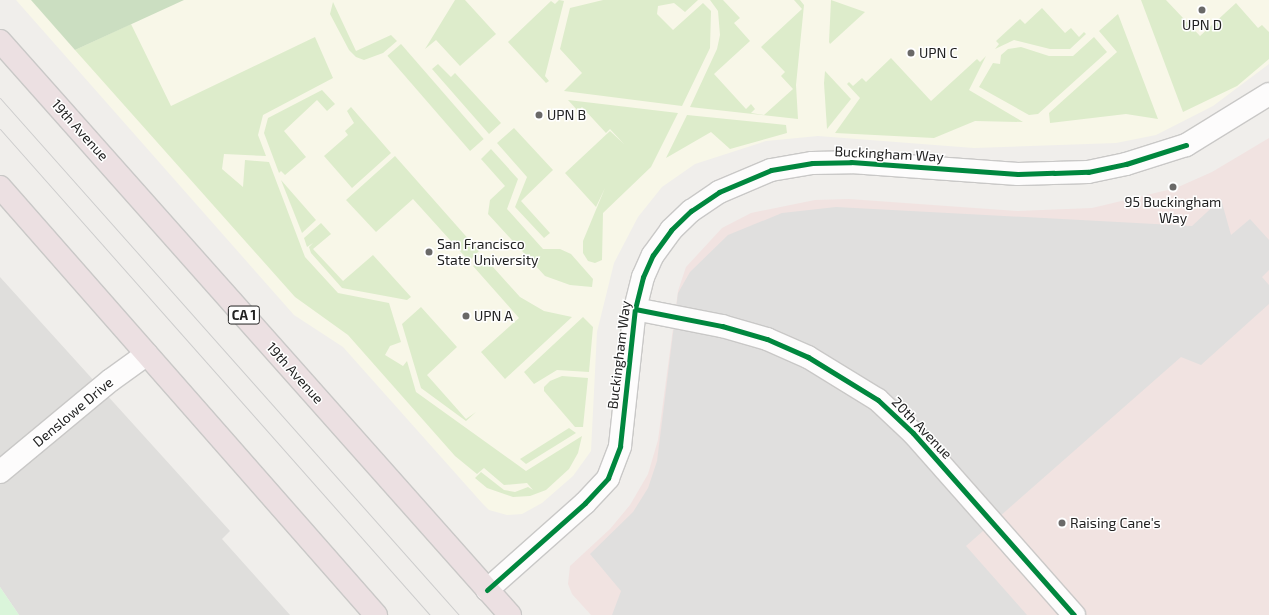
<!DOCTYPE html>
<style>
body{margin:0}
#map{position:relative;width:1269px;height:615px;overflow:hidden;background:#f0eeeb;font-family:"Exo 2",sans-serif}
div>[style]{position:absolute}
.residential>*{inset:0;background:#dfdedc}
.commercial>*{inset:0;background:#f1e3e1}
.education>*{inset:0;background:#f8f7e8}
.grass>*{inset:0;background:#ddeccb;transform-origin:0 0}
.forest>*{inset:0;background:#cbdec1}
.park>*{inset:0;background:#daf5da}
.parking>*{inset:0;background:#e0dfde}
.roads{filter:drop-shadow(1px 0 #c9c8c7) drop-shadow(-1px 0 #c9c8c7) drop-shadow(0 1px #c9c8c7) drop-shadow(0 -1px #c9c8c7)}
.street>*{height:22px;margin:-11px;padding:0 11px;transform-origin:11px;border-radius:11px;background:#fdfcfc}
.highway>*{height:22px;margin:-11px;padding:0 11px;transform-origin:11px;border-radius:11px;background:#ece0e2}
.tram>*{height:1px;margin:-0.5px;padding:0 0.5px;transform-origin:0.5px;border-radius:0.5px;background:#ccc}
.cycleway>*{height:5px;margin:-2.5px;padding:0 2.5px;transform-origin:2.5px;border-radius:2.5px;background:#00873e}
.dots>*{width:11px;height:11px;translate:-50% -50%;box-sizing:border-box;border:2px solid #fff;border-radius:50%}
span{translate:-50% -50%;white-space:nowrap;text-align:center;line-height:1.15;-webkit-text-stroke:3px #fff;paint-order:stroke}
.shield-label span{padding:1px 3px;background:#fff;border:1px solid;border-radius:3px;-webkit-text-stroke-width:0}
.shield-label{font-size:13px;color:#222;font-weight:700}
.poi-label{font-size:14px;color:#222}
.left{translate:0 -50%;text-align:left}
.street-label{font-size:14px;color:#222}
</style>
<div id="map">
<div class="residential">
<i style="clip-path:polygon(0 277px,230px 531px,222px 539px,290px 615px,19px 615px,0 587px)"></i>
</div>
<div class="commercial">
<i style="clip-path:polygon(1269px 138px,1269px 615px,591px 615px,572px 594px,568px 584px,570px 566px,610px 529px,630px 505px,648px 474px,658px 440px,678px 291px,686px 267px,722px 228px,751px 213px,815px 200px,849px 199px,1017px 211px,1092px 208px,1176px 188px,1212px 172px)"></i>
</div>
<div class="education">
<i style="clip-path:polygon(16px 0,1269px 0,1269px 64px,1213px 106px,1156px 135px,1116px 143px,974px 148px,818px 136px,766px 141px,695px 164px,662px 187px,638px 217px,614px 263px,597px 332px,591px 451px,573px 476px,542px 503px,522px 514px,507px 515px,489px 510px,482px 503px,343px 347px,294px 315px)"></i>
</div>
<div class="grass">
<i style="clip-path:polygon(455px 0,465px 0,496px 34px,460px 66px,436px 40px,425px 49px)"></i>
<i style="clip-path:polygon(559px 0,564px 1px,545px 76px,549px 81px,546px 83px,508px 42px,551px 1px,555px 4px)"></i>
<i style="clip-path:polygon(603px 0,698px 0,685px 12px,674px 3px,658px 6px,657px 14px,673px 30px,703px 3px,711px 11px,710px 48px,682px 106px,564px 91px,582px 73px,560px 49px,570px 8px)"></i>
<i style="clip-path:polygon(710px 0,723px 0,740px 18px,734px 23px,750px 41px,714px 74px,746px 109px,751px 104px,755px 109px,751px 113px,764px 115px,793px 89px,781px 76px,785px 72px,761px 47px,802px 9px,794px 0,800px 0,804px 5px,796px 85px,798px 119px,690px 107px,717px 49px,720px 35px,718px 11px)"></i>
<i style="clip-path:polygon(831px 0,865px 12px,830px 44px,829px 42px)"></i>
<i style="clip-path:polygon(1141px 0,1166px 0,1200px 36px,1236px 3px,1258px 28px,1262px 25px,1269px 32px,1269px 59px,1237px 86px,1183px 112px)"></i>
<i style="clip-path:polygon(333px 2px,356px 51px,391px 35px,397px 41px,383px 53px,364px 60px,356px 57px,349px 50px,330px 14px)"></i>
<i style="clip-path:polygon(1042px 8px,1065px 33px,1071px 28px,1079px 37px,1084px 32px,1086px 34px,1070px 49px,1050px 49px,1014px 40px,995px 49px,999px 44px,996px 41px,1020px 19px,1025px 24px)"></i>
<i style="clip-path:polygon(1118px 14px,1158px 119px,1126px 114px,1050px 123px,1049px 113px,1117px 52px,1099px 31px)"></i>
<i style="clip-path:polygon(131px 24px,171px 106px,315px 37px,333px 78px,263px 115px,258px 135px,266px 156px,224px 154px,222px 169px,243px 187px,245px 160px,269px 162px,305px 257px,338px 293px,389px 303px,401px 342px,390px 346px,385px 355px,403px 366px,407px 361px,416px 392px,526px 471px,582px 436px,578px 453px,569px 469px,546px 490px,530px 496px,513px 497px,487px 488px,475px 478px,481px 472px,504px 490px,515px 492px,528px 487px,533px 490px,527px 483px,504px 485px,484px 468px,477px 474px,455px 456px,348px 335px,295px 297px,75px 50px)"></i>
<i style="clip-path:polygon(1094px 37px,1107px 52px,1038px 114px,1029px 115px,979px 87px,993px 63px,1000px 64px,1001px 55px,1008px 49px,1021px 47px,1049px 56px,1073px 56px)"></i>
<i style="left:401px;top:44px;width:126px;height:18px;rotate:49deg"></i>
<i style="clip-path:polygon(986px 56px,969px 90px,1023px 122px,975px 121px,934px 138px,835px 133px,860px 98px,847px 84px,849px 82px,853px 86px,862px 78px,866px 82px,891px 58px,931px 101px,977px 59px,980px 62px)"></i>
<i style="clip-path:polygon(438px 64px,451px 77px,455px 73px,501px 123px,489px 134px,432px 69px)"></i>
<i style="clip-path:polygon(825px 71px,851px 99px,827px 129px,824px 83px)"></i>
<i style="clip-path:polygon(322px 90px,335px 104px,327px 111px,317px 100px,284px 131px,306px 157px,285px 175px,281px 171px,279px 173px,264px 133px,268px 118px)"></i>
<i style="clip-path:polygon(568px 100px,678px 113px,651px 167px,603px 213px,602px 260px,595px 263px,588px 261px,583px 253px,583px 241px,605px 188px,596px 207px,565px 173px,610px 131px,624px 144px,610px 129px,606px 133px,582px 107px,578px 111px)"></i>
<i style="clip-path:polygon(351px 107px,391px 153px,352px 188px,324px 156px,348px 135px,345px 131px,354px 123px,347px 111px)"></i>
<i style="clip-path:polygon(687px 115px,786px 125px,787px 133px,730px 149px,711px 132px,666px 158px)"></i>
<i style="clip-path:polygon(514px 128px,553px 170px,521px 201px,550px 233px,544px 238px,515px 207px,527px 177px,497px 143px)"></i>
<i style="clip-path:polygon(491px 149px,518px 179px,507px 209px,543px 249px,560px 249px,571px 254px,593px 279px,592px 287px,570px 285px,545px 276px,488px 214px,490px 200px,505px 186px,481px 159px)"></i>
<i style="clip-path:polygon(395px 156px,479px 251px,469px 261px,413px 199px,376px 232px,346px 200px)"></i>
<i style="clip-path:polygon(281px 180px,316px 220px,302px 233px)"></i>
<i style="clip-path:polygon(321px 223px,331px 234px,313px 249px,343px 281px,373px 255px,411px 297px,407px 300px,342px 288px,311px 253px,309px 247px,313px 243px,307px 247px,304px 238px)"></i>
<i style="clip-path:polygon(484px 257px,520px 297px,544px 311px,572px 317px,505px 379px,481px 352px,519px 318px,473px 266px)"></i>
<i style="clip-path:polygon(421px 307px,457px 347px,427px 375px,466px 419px,476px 412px,466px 421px,421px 388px,402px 324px)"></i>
<i style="clip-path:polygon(583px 317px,593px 327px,589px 372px,557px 370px,534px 384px,524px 372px)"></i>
<i style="clip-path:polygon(562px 376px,588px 378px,583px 427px,575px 427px,544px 391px,544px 387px,550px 381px)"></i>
<i style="clip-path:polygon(569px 428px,576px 433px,526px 464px,520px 459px)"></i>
</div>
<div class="forest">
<i style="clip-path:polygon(31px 0,184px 0,75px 50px)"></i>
</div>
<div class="park">
<i style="clip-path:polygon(0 587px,19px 615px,0 615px)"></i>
</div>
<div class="parking">
<i style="clip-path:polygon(1221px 199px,1231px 235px,1250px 219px,1269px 240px,1269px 270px,1262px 277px,1269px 285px,1269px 304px,1201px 365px,1181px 357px,966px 546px,1027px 615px,612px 615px,621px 591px,590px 554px,633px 512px,648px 488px,657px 461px,678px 293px,690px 272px,728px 235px,782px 213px,836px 207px,1192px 226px)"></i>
</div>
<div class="roads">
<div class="street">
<i style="left:635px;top:309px;width:89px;rotate:11.1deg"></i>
<i style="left:722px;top:326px;width:47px;rotate:16.1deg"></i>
<i style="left:767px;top:339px;width:45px;rotate:23.7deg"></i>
<i style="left:808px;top:357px;width:82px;rotate:31.6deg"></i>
<i style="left:878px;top:400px;width:48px;rotate:43.3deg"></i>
<i style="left:913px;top:433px;width:243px;rotate:48.5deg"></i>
<i style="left:0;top:472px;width:144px;rotate:-39.7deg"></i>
<i style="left:111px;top:380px;width:44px;rotate:-35.8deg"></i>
<i style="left:487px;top:590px;width:131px;rotate:-41.6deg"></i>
<i style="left:585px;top:503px;width:34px;rotate:-47deg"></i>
<i style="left:608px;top:478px;width:34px;rotate:-69deg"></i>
<i style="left:620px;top:446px;width:138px;rotate:-83.8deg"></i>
<i style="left:635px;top:309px;width:33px;rotate:-76deg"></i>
<i style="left:643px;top:277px;width:24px;rotate:-66deg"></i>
<i style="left:653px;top:255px;width:31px;rotate:-54deg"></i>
<i style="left:671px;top:230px;width:28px;rotate:-44deg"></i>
<i style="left:691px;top:211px;width:34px;rotate:-34deg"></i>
<i style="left:719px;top:192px;width:56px;rotate:-22.9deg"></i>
<i style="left:771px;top:170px;width:42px;rotate:-9.7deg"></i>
<i style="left:812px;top:163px;width:39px;rotate:-1deg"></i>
<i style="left:851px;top:162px;width:167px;rotate:4.1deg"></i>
<i style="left:1018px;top:174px;width:70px;rotate:-1.6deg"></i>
<i style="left:1088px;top:172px;width:39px;rotate:-12deg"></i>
<i style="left:1126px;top:164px;width:63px;rotate:-17.6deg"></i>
<i style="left:1186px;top:145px;width:97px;rotate:-31.6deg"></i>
</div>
<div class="highway">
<i style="left:0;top:41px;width:768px;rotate:48.38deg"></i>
<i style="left:0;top:187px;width:570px;rotate:48.7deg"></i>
</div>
</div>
<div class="tram">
<i style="left:0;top:98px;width:691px;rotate:48.4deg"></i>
<i style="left:0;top:129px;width:649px;rotate:48.5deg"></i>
</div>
<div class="cycleway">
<i style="left:635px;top:309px;width:89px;rotate:11.1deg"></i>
<i style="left:722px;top:326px;width:47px;rotate:16.1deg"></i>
<i style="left:767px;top:339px;width:45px;rotate:23.7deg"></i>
<i style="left:808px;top:357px;width:82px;rotate:31.6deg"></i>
<i style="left:878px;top:400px;width:48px;rotate:43.3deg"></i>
<i style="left:913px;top:433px;width:243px;rotate:48.5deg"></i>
<i style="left:487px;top:590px;width:131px;rotate:-41.6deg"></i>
<i style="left:585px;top:503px;width:34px;rotate:-47deg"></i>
<i style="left:608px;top:478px;width:34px;rotate:-69deg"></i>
<i style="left:620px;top:446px;width:138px;rotate:-83.8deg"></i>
<i style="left:635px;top:309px;width:33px;rotate:-76deg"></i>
<i style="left:643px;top:277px;width:24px;rotate:-66deg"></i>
<i style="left:653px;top:255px;width:31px;rotate:-54deg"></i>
<i style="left:671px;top:230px;width:28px;rotate:-44deg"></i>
<i style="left:691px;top:211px;width:34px;rotate:-34deg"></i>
<i style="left:719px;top:192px;width:56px;rotate:-22.9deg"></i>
<i style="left:771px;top:170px;width:42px;rotate:-9.7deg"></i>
<i style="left:812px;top:163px;width:39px;rotate:-1deg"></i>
<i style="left:851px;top:162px;width:167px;rotate:4.1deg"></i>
<i style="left:1018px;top:174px;width:36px;rotate:-2deg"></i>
<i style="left:1054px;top:173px;width:34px;rotate:-2deg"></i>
<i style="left:1088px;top:172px;width:39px;rotate:-12deg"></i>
<i style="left:1126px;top:164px;width:63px;rotate:-17.6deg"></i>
</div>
<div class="dots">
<i style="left:1202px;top:10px;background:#6a6968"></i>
<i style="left:911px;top:53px;background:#6a6968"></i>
<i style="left:539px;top:115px;background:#6a6968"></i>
<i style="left:1173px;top:187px;background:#6a6968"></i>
<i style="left:429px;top:252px;background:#6a6968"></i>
<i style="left:466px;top:316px;background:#6a6968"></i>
<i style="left:1062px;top:523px;background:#6a6968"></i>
</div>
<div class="shield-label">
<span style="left:244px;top:315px">CA 1</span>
</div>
<div class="poi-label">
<span style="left:1202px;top:25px">UPN D</span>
<span class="left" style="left:919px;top:53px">UPN C</span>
<span class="left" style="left:547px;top:115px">UPN B</span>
<span style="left:1173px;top:210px">95 Buckingham<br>Way</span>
<span class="left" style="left:437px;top:252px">San Francisco<br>State University</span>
<span class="left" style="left:474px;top:316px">UPN A</span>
<span class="left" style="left:1070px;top:523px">Raising Cane's</span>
</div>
<div class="street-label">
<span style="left:80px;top:130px;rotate:48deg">19th Avenue</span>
<span style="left:889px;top:154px;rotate:3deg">Buckingham Way</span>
<span style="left:619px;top:355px;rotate:-83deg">Buckingham Way</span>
<span style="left:295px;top:373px;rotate:48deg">19th Avenue</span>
<span style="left:73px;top:412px;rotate:-40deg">Denslowe Drive</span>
<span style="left:922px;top:428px;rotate:46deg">20th Avenue</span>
</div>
</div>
